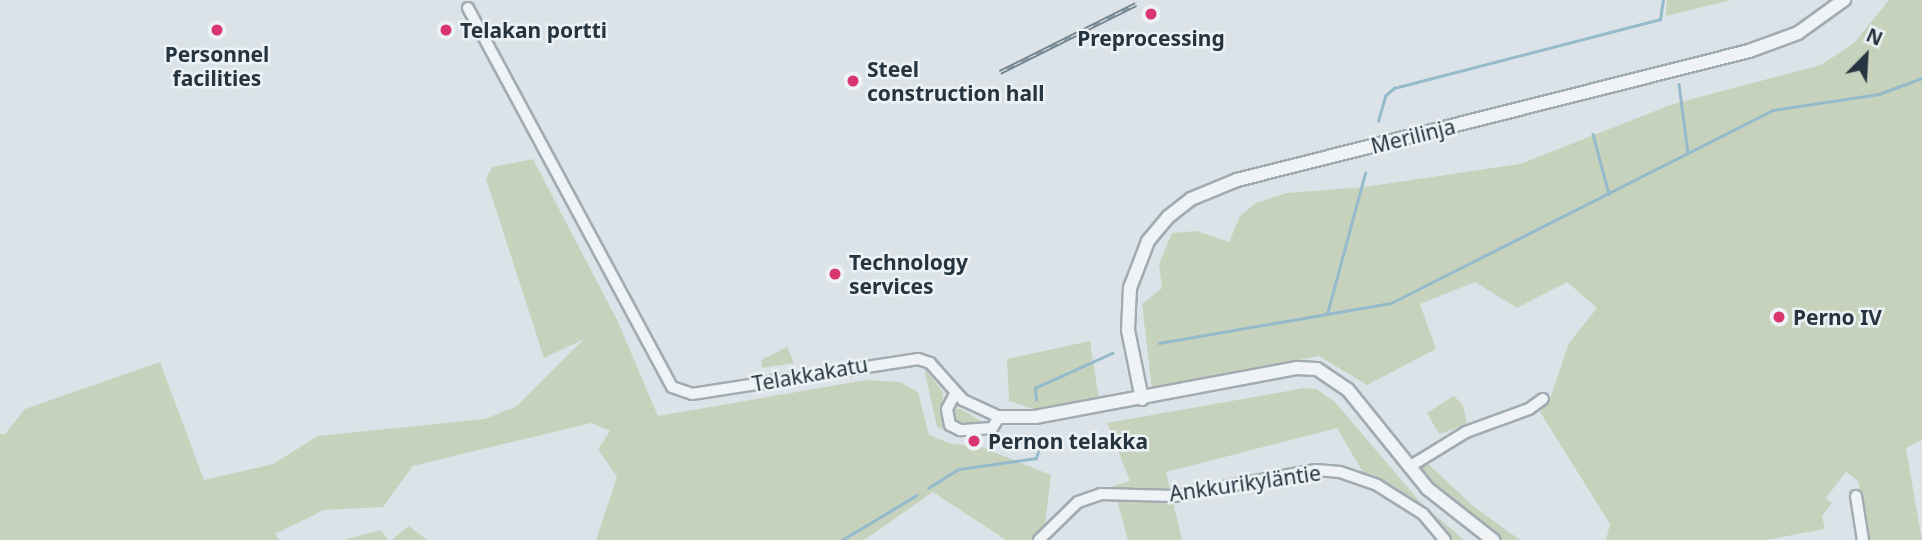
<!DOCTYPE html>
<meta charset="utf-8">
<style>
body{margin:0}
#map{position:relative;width:1922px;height:540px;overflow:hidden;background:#dce3e8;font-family:"Noto Sans",sans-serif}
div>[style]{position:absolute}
.green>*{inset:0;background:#c7d2bd}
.stream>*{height:2.5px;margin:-1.25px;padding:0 1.25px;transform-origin:1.25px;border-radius:1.25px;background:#94bacb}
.roads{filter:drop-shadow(2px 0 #a1abb2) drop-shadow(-2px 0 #a1abb2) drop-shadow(0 2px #a1abb2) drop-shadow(0 -2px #a1abb2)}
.minor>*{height:10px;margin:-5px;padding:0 5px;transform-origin:5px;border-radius:5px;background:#eff3f6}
.tertiary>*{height:12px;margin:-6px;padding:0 6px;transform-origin:6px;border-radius:6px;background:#eff3f6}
.rail>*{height:5px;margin-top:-2.5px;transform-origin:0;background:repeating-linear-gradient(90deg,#ecf2f5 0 8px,#758693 0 16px);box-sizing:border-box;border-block:2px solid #758693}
.dots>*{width:19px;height:19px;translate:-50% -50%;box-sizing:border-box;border:4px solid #ecf2f5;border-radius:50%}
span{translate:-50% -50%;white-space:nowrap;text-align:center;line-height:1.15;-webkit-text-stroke:5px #ecf2f5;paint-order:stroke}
.poi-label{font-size:21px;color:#25343f;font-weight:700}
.left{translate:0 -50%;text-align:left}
.street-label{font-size:21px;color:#25343f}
.north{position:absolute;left:1831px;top:21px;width:70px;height:70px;-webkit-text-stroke:5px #ecf2f5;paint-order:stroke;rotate:24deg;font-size:19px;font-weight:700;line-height:28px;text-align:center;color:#25343f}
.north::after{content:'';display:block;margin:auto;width:24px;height:32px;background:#25343f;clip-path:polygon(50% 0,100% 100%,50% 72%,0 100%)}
</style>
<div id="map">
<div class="green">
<i style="clip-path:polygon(1667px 0,1731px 0,1666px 16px)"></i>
<i style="clip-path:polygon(1889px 0,1922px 0,1922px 440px,1906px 448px,1922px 540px,1870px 540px,1858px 481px,1846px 472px,1826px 498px,1832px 503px,1822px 516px,1825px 529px,1766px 540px,1606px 540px,1610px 524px,1540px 412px,1551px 396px,1569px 343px,1597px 308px,1567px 282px,1517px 308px,1475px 282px,1420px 304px,1436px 349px,1367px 385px,1319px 356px,1152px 389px,1142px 304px,1162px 288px,1159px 264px,1172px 233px,1197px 231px,1229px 242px,1240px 216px,1256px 203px,1287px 193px,1364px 187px,1520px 164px,1673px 104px,1821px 65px,1854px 43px)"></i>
<i style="clip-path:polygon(533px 159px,618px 322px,658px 416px,866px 380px,900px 382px,918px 392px,929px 435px,952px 444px,979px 446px,1051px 475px,1043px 540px,1006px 540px,933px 492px,864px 540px,596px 540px,617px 477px,598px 449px,610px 431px,591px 423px,413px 466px,383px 507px,324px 510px,275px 534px,280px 540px,0 540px,0 434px,5px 434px,25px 409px,160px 362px,204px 480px,273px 464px,318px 436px,485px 419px,517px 406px,584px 339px,544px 358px,486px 179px,492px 167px)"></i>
<i style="clip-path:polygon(1090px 341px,1099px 399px,1033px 409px,1009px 401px,1007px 359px)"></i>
<i style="clip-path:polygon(787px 347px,794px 363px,762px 368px,761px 360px)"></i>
<i style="clip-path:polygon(924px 368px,943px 392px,942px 424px,956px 435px,937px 427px)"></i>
<i style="clip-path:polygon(1305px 388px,1316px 389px,1335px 402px,1420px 502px,1464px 540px,1447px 540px,1429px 517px,1365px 476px,1337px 428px,1166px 472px,1182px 540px,1128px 540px,1113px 486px,1130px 481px,1107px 423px)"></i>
<i style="clip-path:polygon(1454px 396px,1463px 405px,1467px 425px,1439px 434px,1427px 413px)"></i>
<i style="clip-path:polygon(956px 409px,961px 409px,986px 424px,958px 424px,952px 415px)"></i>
<i style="clip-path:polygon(1425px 461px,1473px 506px,1520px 540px,1501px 540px,1432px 486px,1421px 472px)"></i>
<i style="clip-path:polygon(409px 526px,427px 540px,391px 540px)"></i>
<i style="clip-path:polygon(381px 530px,388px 540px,344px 540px)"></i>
</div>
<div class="stream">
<i style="left:1679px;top:84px;width:70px;rotate:82.6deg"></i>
<i style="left:1378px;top:121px;width:26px;rotate:-74deg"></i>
<i style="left:1385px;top:96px;width:12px;rotate:-42deg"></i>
<i style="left:1394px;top:88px;width:275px;rotate:-14.5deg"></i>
<i style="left:1660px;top:19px;width:19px;rotate:-81deg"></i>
<i style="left:1593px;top:134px;width:62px;rotate:75.1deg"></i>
<i style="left:1327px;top:314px;width:146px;rotate:-74.9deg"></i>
<i style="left:1159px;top:343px;width:235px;rotate:-9.8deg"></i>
<i style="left:1391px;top:303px;width:428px;rotate:-26.8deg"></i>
<i style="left:1773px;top:110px;width:107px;rotate:-8.6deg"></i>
<i style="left:1879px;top:94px;width:46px;rotate:-20.4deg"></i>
<i style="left:1036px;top:400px;width:12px;rotate:-95deg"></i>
<i style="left:1035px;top:388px;width:85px;rotate:-24.4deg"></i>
<i style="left:928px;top:488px;width:36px;rotate:-32deg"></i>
<i style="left:959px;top:469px;width:78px;rotate:-8.1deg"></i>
<i style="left:1036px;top:458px;width:17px;rotate:-73deg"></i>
<i style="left:842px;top:540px;width:87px;rotate:-31deg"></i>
</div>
<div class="roads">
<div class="minor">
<i style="left:468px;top:8px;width:430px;rotate:61.7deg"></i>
<i style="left:672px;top:387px;width:21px;rotate:19deg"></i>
<i style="left:692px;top:394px;width:229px;rotate:-8.8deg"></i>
<i style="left:918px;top:359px;width:13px;rotate:18deg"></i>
<i style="left:930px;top:363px;width:50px;rotate:48.3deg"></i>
<i style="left:963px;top:400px;width:40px;rotate:25deg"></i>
<i style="left:999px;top:417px;width:13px;rotate:122deg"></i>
<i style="left:992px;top:428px;width:32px;rotate:176deg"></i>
<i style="left:960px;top:430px;width:11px;rotate:-153deg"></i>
<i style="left:950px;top:425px;width:16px;rotate:-101deg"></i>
<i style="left:947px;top:409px;width:17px;rotate:-62deg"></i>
<i style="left:1409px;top:467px;width:67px;rotate:-31.6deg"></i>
<i style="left:1466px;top:432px;width:67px;rotate:-20.1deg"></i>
<i style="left:1529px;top:409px;width:17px;rotate:-36deg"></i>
<i style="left:1856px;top:496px;width:45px;rotate:81deg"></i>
<i style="left:1039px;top:540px;width:54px;rotate:-44.3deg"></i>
<i style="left:1078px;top:502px;width:24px;rotate:-19deg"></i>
<i style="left:1101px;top:494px;width:73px;rotate:1.6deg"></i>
<i style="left:1174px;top:496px;width:144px;rotate:-10.4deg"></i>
<i style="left:1316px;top:470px;width:24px;rotate:5deg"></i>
<i style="left:1340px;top:472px;width:39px;rotate:19deg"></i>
<i style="left:1377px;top:485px;width:54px;rotate:32.2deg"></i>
<i style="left:1423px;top:514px;width:34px;rotate:50deg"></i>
</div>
<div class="tertiary">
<i style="left:1142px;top:399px;width:70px;rotate:-101.5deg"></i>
<i style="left:1128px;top:330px;width:42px;rotate:-87.3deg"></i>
<i style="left:1130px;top:288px;width:50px;rotate:-69deg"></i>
<i style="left:1148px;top:241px;width:31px;rotate:-50deg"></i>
<i style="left:1168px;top:217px;width:29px;rotate:-38deg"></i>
<i style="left:1191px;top:199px;width:50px;rotate:-22.4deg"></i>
<i style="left:1237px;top:180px;width:528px;rotate:-14.14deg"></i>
<i style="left:1749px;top:51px;width:52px;rotate:-20.2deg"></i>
<i style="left:1798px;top:33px;width:57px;rotate:-35.7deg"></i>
<i style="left:999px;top:417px;width:36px"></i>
<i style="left:1035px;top:417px;width:267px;rotate:-10.6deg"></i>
<i style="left:1297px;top:368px;width:20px;rotate:3deg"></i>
<i style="left:1317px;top:369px;width:37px;rotate:34deg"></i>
<i style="left:1348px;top:390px;width:127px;rotate:51.1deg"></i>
<i style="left:1428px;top:489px;width:83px;rotate:38.1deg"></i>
</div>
</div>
<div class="rail">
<i style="left:1000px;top:72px;width:152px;rotate:-26.6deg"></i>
</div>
<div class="dots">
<i style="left:1151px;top:14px;background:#d93670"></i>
<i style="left:217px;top:30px;background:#d93670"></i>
<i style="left:446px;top:30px;background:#d93670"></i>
<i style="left:853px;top:81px;background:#d93670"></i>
<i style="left:835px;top:274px;background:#d93670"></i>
<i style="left:1779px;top:317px;background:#d93670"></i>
<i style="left:974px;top:441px;background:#d93670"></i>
</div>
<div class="poi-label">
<span class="left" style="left:460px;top:30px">Telakan portti</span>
<span style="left:1151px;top:38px">Preprocessing</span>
<span style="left:217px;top:66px">Personnel<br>facilities</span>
<span class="left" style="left:867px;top:81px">Steel<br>construction hall</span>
<span class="left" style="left:849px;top:274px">Technology<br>services</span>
<span class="left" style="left:1793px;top:317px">Perno IV</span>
<span class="left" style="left:988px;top:441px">Pernon telakka</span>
</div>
<div class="street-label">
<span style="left:1413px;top:136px;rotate:-14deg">Merilinja</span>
<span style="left:810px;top:374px;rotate:-10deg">Telakkakatu</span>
<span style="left:1245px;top:483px;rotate:-8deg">Ankkurikyläntie</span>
</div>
<div class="north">N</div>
</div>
